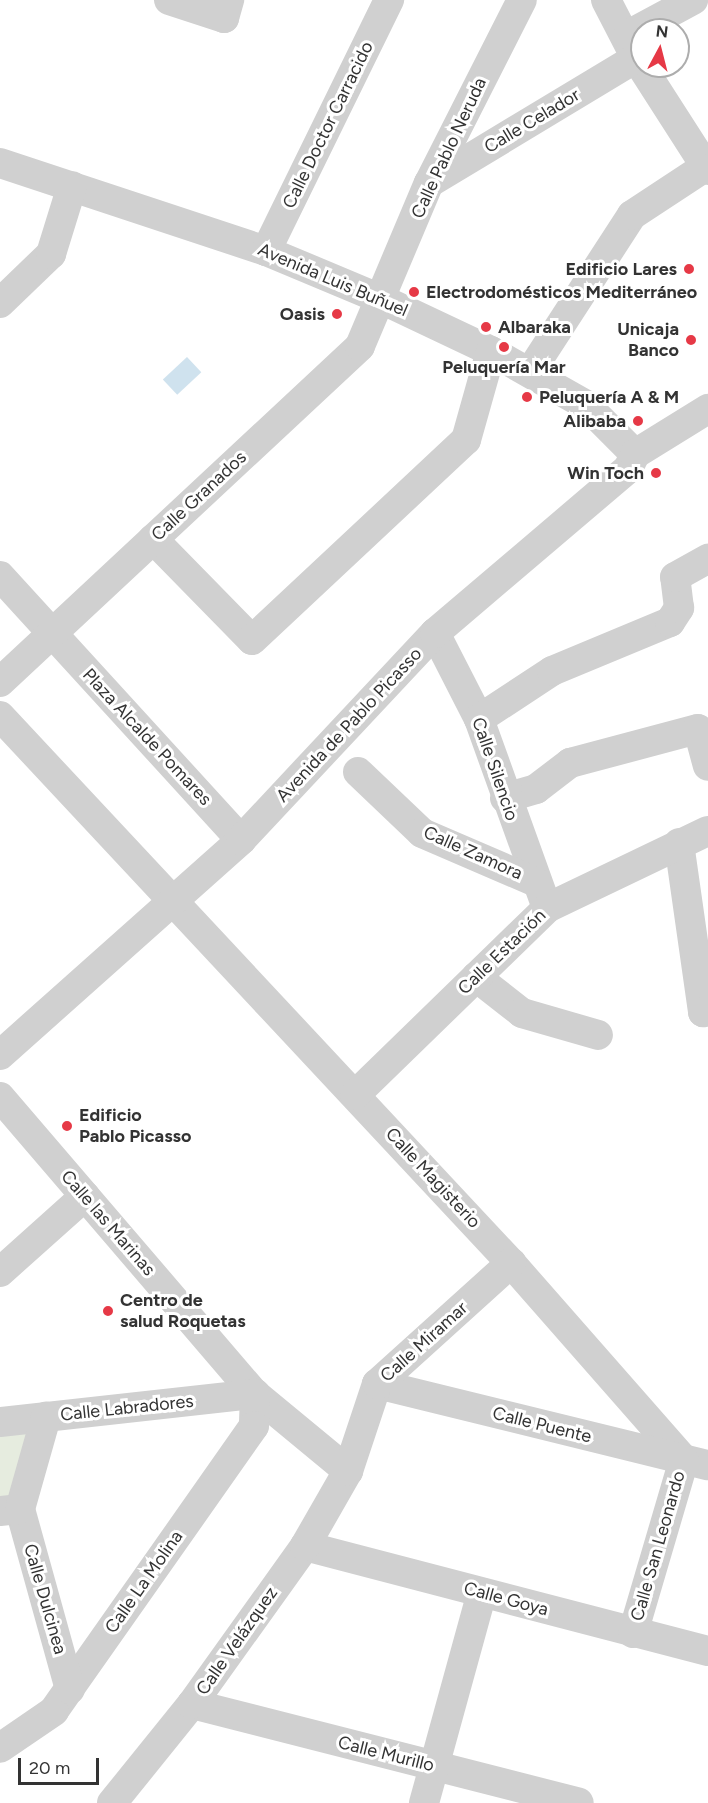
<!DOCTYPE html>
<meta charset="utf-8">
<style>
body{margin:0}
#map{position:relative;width:708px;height:1803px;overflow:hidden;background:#fff;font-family:Figtree,sans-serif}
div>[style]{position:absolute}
.green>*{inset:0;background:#e6ecdf}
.water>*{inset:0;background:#cfe2ee;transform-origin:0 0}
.street>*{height:30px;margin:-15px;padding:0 15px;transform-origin:15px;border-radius:15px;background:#d0d0d0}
.dots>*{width:16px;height:16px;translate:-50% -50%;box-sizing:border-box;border:3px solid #fff;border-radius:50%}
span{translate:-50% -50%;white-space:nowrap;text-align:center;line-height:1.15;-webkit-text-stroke:6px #fff;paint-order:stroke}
.street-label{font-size:18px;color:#333}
.poi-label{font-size:18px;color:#333;font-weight:700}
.right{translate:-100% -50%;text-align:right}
.left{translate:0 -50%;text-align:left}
.north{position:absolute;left:630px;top:18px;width:60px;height:60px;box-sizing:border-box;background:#fff;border:2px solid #adadad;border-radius:50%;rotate:7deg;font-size:16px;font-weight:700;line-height:24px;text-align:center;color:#333}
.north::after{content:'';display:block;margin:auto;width:21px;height:27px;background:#e63946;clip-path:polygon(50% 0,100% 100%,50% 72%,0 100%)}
.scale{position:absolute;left:18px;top:1758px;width:81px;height:27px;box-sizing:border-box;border:3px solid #333;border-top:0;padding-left:8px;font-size:18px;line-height:21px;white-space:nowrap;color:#333;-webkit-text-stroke:4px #fff;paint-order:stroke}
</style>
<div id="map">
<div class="green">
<i style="clip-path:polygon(46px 1417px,20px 1509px,0 1511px,0 1422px)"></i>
</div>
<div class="water">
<i style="left:187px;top:357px;width:21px;height:33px;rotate:47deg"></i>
</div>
<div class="street">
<i style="left:169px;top:0;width:58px;rotate:18.1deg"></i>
<i style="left:224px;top:18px;width:19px;rotate:-74deg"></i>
<i style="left:606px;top:0;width:65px;rotate:62.7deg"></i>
<i style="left:636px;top:58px;width:133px;rotate:57.3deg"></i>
<i style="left:628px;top:35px;width:74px;rotate:-28.3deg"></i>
<i style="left:0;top:163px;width:280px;rotate:18.3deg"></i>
<i style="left:266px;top:251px;width:127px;rotate:22.7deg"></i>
<i style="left:383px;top:300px;width:119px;rotate:25.3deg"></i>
<i style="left:491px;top:351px;width:109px;rotate:29.6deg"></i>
<i style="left:586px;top:405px;width:69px;rotate:45deg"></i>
<i style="left:429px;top:183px;width:242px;rotate:-31.1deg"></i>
<i style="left:266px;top:251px;width:280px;rotate:-63.9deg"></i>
<i style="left:0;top:303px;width:71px;rotate:-43.9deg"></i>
<i style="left:51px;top:254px;width:71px;rotate:-72.8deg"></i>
<i style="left:530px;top:372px;width:187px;rotate:-57deg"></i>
<i style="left:632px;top:215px;width:84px;rotate:-33.3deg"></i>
<i style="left:153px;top:539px;width:141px;rotate:45.6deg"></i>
<i style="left:252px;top:640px;width:293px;rotate:-43.1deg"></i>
<i style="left:466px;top:440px;width:92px;rotate:-74.3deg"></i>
<i style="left:0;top:576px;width:357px;rotate:47.6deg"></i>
<i style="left:435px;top:633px;width:97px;rotate:62.9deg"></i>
<i style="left:479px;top:719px;width:201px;rotate:70.2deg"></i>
<i style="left:0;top:682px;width:492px;rotate:-43deg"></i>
<i style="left:360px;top:346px;width:177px;rotate:-67.1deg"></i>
<i style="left:429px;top:183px;width:205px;rotate:-63.1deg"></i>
<i style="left:0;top:716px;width:749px;rotate:46.95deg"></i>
<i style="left:511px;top:1263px;width:262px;rotate:48.7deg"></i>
<i style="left:479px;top:719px;width:87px;rotate:-33.3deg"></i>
<i style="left:552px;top:671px;width:128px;rotate:-22.6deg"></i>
<i style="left:670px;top:622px;width:17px;rotate:-57deg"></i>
<i style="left:679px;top:608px;width:31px;rotate:-97deg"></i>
<i style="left:675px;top:577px;width:38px;rotate:-29deg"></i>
<i style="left:358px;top:772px;width:88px;rotate:43.6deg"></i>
<i style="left:422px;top:833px;width:124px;rotate:23.3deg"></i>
<i style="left:505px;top:798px;width:32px;rotate:-16deg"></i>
<i style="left:536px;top:789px;width:43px;rotate:-37.4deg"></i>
<i style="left:570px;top:763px;width:132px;rotate:-14.9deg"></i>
<i style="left:698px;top:729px;width:38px;rotate:75deg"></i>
<i style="left:679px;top:843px;width:171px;rotate:81.9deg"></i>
<i style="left:703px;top:1012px;width:5px;rotate:-11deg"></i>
<i style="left:476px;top:977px;width:58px;rotate:38deg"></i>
<i style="left:522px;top:1013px;width:79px;rotate:16.1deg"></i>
<i style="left:0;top:1055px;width:323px;rotate:-41.7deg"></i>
<i style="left:241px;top:840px;width:284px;rotate:-46.9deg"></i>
<i style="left:435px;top:633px;width:253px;rotate:-40.4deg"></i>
<i style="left:628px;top:469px;width:17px;rotate:-65deg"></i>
<i style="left:635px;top:454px;width:86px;rotate:-31.7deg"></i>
<i style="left:355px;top:1095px;width:268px;rotate:-44.2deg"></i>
<i style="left:547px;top:908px;width:178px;rotate:-25.6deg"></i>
<i style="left:0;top:1097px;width:391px;rotate:49.4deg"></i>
<i style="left:255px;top:1394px;width:121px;rotate:39.6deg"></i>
<i style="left:0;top:1272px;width:114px;rotate:-41.8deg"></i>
<i style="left:377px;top:1384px;width:341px;rotate:13.8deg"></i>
<i style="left:0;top:1422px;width:257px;rotate:-6.3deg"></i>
<i style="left:255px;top:1394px;width:32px;rotate:92deg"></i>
<i style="left:254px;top:1426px;width:348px;rotate:125.1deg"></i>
<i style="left:54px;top:1711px;width:65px;rotate:145.6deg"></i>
<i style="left:20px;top:1509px;width:187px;rotate:74.5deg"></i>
<i style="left:0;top:1511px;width:20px;rotate:-6deg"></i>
<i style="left:20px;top:1509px;width:96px;rotate:-74.2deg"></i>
<i style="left:305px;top:1546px;width:416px;rotate:14.6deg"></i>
<i style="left:633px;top:1633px;width:180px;rotate:-73.6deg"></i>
<i style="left:192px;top:1704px;width:399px;rotate:14.3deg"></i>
<i style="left:112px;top:1803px;width:127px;rotate:-51.1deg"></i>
<i style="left:192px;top:1704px;width:194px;rotate:-54.4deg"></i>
<i style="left:305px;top:1546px;width:86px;rotate:-60.2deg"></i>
<i style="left:348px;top:1471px;width:92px;rotate:-71.6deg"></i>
<i style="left:377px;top:1384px;width:181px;rotate:-42.1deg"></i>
<i style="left:424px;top:1803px;width:218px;rotate:-74.6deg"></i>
</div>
<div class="dots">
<i style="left:689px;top:269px;background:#e63946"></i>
<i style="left:414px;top:292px;background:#e63946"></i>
<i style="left:337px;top:314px;background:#e63946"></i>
<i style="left:486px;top:327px;background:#e63946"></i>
<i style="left:691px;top:340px;background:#e63946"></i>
<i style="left:504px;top:347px;background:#e63946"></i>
<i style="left:527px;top:397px;background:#e63946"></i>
<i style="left:638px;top:421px;background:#e63946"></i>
<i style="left:656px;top:473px;background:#e63946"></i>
<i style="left:67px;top:1126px;background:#e63946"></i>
<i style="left:108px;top:1311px;background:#e63946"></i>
</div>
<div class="street-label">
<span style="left:532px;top:121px;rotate:-31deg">Calle Celador</span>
<span style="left:328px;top:125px;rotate:-64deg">Calle Doctor Carracido</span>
<span style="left:449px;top:148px;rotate:-65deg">Calle Pablo Neruda</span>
<span style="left:333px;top:280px;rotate:23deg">Avenida Luis Buñuel</span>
<span style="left:199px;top:496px;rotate:-43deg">Calle Granados</span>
<span style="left:349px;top:725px;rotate:-47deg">Avenida de Pablo Picasso</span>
<span style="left:147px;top:737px;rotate:47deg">Plaza Alcalde Pomares</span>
<span style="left:495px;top:769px;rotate:71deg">Calle Silencio</span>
<span style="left:473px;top:853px;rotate:24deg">Calle Zamora</span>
<span style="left:502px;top:952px;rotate:-44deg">Calle Estación</span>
<span style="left:433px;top:1178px;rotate:47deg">Calle Magisterio</span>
<span style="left:108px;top:1223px;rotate:49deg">Calle las Marinas</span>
<span style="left:424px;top:1342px;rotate:-42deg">Calle Miramar</span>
<span style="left:127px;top:1408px;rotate:-6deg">Calle Labradores</span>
<span style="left:542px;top:1425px;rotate:14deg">Calle Puente</span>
<span style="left:658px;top:1546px;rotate:-74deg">Calle San Leonardo</span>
<span style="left:144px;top:1582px;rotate:-55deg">Calle La Molina</span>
<span style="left:45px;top:1599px;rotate:74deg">Calle Dulcinea</span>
<span style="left:506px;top:1599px;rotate:15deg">Calle Goya</span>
<span style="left:237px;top:1641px;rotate:-55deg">Calle Velázquez</span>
<span style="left:386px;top:1754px;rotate:14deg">Calle Murillo</span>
</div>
<div class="poi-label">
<span class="right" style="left:677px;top:269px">Edificio Lares</span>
<span class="left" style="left:426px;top:292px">Electrodomésticos Mediterráneo</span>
<span class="right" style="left:325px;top:314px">Oasis</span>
<span class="left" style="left:498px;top:327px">Albaraka</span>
<span class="right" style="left:679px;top:340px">Unicaja<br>Banco</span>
<span style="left:504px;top:367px">Peluquería Mar</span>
<span class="left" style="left:539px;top:397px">Peluquería A &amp; M</span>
<span class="right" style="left:626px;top:421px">Alibaba</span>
<span class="right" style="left:644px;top:473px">Win Toch</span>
<span class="left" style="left:79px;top:1126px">Edificio<br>Pablo Picasso</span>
<span class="left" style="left:120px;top:1311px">Centro de<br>salud Roquetas</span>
</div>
<div class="north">N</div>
<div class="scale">20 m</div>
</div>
